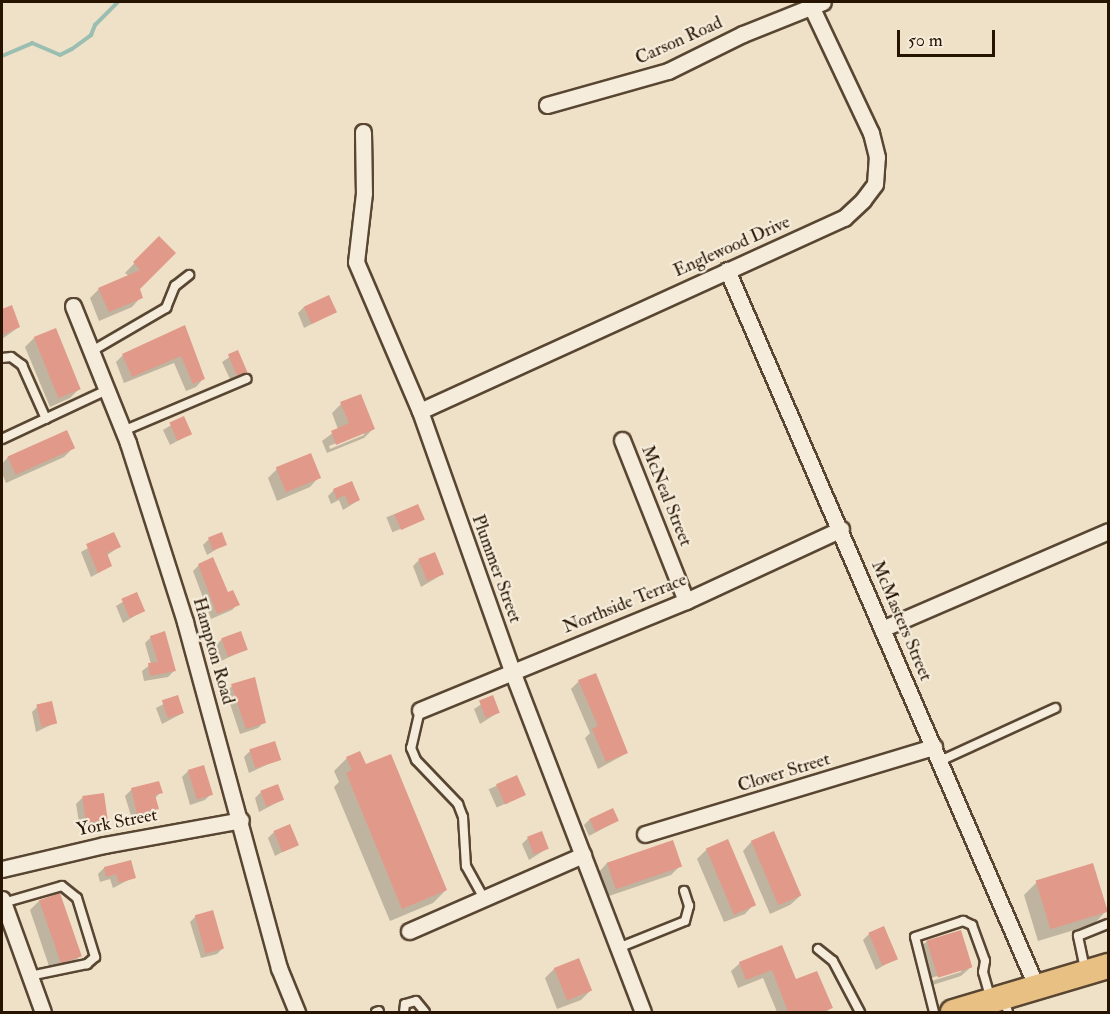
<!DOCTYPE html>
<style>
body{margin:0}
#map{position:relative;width:1110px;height:1014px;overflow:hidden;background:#efe1c7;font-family:"IM FELL Double Pica",serif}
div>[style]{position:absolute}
.shadow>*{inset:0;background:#0003;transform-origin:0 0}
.stream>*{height:4px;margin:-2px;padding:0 2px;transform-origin:2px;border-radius:2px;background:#9abeb1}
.building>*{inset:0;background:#e19a8a;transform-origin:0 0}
.roads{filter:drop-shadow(2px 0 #584632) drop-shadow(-2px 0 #584632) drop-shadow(0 2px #584632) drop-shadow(0 -2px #584632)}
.service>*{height:8px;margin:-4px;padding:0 4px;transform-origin:4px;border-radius:4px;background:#f5ecdb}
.minor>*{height:15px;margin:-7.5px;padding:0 7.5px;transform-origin:7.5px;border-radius:7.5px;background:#f5ecdb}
.primary>*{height:24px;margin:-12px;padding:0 12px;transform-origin:12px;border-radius:12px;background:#e8c084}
span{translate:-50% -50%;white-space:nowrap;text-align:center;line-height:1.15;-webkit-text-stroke:4.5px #f5ecdb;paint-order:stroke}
.street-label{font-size:18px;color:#261300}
.frame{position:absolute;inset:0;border:3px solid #261300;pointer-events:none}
.scale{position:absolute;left:897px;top:30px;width:98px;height:27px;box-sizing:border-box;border:3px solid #261300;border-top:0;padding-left:8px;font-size:18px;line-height:21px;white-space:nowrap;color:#261300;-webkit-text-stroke:4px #f5ecdb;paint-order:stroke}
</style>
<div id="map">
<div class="shadow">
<i style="clip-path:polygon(159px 238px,138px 289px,141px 297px,132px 307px,99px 321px,90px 298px,99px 289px,129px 276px,125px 273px)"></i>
<i style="clip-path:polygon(11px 307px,19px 327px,2px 339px,2px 311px)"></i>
<i style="clip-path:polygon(304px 307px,335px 312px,304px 328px,298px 313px)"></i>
<i style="clip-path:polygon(184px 327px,203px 379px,196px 387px,186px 391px,174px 363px,124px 383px,116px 362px,123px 355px)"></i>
<i style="clip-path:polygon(34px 338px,79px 389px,70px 398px,50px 407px,25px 347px)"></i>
<i style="clip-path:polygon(237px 352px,246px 372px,231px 381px,222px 362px)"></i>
<i style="clip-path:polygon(evenodd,341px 404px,373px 429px,364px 438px,327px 453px,322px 441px,338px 429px,332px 413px,341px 404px,364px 432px,364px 435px,330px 449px,329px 446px,364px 432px)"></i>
<i style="clip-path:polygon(183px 418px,190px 434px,170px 445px,163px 430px)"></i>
<i style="clip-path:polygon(73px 448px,64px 457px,6px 483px,2px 473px,2px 464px,8px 457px)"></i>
<i style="clip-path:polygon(277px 469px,319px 477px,310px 487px,277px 501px,268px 478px)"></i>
<i style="clip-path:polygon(334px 490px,359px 500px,343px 510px,339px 500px,331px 504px,328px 496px)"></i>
<i style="left:417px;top:505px;width:16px;height:33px;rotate:68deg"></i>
<i style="clip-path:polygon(113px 534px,119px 547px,106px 556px,111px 566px,91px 577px,81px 552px)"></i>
<i style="clip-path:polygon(209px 539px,225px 544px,207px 555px,203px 545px)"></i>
<i style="clip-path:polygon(419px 560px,443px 574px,421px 587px,413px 566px)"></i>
<i style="clip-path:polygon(199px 565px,238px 604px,232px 610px,211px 619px,193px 571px)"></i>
<i style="clip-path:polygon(136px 594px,143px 611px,123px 623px,116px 606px)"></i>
<i style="clip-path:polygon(151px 637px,174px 671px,168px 677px,144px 681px,142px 671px,151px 664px,145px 643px)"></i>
<i style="clip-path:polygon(222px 639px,246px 649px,221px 661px,216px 645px)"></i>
<i style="clip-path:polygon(579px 681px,627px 753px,598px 769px,585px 738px,590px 733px,571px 689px)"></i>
<i style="clip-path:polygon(232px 686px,264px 722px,258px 728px,240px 734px,226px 692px)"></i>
<i style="clip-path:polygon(177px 697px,183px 713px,162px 724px,156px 708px)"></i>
<i style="clip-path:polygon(492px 697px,499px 712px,480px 724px,474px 709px)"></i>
<i style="clip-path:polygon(38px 706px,55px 723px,36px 732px,32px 712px)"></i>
<i style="clip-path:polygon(250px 751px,279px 759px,249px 773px,244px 757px)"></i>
<i style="clip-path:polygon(347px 758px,365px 766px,446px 890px,433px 903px,390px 921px,334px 787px,339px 782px,334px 771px)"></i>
<i style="clip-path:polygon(188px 771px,211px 794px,205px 800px,190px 805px,182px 777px)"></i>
<i style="left:516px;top:777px;width:20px;height:30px;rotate:66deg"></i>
<i style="clip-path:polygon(158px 782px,161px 792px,154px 799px,157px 808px,151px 814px,132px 819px,125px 796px,131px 790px)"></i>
<i style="clip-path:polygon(261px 792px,282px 800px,259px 812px,255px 798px)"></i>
<i style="clip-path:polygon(82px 798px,106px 820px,100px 826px,80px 828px,76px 804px)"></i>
<i style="clip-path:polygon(590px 819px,617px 821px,589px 836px,584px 825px)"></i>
<i style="clip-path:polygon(274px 832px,297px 844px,275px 856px,268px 838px)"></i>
<i style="clip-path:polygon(528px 838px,548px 848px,529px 860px,522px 844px)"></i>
<i style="clip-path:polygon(752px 841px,800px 896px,790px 905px,770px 914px,743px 851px)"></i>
<i style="clip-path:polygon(707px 849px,754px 904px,745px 914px,724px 922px,697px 859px)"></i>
<i style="clip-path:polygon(607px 863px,680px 866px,671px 875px,606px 897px,598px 873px)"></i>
<i style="clip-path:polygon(104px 868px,134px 877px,113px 888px,110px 879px,100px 882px,98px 874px)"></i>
<i style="clip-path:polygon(1037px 882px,1106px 911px,1094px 924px,1038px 941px,1024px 895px)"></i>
<i style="clip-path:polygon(40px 900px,80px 956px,71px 965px,51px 972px,30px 910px)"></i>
<i style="clip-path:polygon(196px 916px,223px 948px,217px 954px,201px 958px,190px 922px)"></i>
<i style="clip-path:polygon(869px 934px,896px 958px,876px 970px,863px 940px)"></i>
<i style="clip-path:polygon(evenodd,927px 941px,971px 967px,961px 976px,923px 988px,916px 961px,917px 951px,927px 941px,961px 969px,961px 972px,925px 983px,924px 980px,961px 969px)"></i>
<i style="clip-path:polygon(782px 947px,795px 981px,831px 1008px,826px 1012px,777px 1012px,763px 978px,738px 988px,731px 971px,740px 963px)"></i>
<i style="clip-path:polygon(555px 968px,590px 991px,581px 1000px,557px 1009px,545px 978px)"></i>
</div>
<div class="stream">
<i style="left:2px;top:56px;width:33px;rotate:-23deg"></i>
<i style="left:32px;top:43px;width:30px;rotate:23deg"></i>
<i style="left:60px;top:55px;width:13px;rotate:-27deg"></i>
<i style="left:72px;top:49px;width:24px;rotate:-36deg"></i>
<i style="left:91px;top:35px;width:11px;rotate:-68deg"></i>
<i style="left:95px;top:25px;width:33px;rotate:-45deg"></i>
</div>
<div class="building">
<i style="clip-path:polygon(159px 236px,176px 253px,140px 289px,143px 298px,109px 312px,98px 288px,140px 270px,133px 262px)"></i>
<i style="left:329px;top:295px;width:19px;height:28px;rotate:65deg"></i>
<i style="clip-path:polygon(12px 305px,20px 327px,2px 335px,2px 309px)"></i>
<i style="clip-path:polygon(185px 325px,205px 379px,193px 384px,181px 356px,132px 377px,122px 354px)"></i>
<i style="left:56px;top:328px;width:66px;height:24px;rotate:68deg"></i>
<i style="left:238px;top:350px;width:25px;height:11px;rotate:67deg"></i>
<i style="clip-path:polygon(361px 394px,375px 429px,336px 445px,331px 431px,349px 423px,340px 402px)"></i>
<i style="left:184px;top:416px;width:20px;height:16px;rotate:66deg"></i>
<i style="left:67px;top:430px;width:20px;height:65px;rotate:66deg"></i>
<i style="left:311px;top:453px;width:27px;height:38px;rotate:68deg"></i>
<i style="clip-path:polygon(352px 481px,360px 500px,349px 505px,345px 495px,337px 499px,333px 489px)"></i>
<i style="left:418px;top:504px;width:17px;height:26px;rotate:66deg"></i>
<i style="clip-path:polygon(114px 532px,121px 547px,107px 553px,112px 566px,98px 573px,86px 544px)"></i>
<i style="left:222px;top:532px;width:14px;height:15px;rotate:69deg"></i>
<i style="left:435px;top:552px;width:24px;height:18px;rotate:68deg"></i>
<i style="clip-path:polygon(213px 557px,228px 592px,233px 590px,240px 605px,217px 614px,198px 564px)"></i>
<i style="left:137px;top:592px;width:21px;height:17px;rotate:67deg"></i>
<i style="clip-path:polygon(165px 631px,176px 671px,150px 676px,148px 663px,158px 662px,150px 636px)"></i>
<i style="left:241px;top:631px;width:20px;height:21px;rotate:70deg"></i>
<i style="clip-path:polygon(596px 673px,628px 753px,606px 762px,592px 729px,598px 726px,578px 680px)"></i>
<i style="clip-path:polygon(255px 677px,266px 723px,246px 729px,231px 684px)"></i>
<i style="left:178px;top:695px;width:19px;height:17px;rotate:72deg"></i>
<i style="left:493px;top:695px;width:19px;height:15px;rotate:69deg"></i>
<i style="left:52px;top:701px;width:23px;height:16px;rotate:77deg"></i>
<i style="left:275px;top:741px;width:20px;height:27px;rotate:72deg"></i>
<i style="clip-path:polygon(360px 751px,366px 764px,391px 754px,447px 890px,402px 909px,346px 773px,352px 770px,346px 757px)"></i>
<i style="left:204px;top:765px;width:31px;height:17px;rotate:73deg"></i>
<i style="left:517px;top:775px;width:22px;height:23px;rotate:66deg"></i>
<i style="clip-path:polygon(159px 781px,163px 793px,155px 795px,159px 809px,137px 814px,131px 788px)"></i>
<i style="left:278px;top:784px;width:17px;height:19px;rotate:69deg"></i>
<i style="left:104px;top:793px;width:27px;height:22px;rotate:82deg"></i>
<i style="left:613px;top:808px;width:14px;height:26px;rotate:65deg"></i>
<i style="left:290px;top:824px;width:23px;height:18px;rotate:67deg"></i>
<i style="left:542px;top:831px;width:19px;height:16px;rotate:69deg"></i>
<i style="left:774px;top:831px;width:70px;height:25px;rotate:67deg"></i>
<i style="left:728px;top:839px;width:72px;height:24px;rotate:67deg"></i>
<i style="left:673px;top:840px;width:28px;height:70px;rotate:71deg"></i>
<i style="clip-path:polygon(131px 860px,136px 878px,119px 883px,116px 874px,106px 877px,104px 867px)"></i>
<i style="left:1093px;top:863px;width:51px;height:60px;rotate:73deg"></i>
<i style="left:60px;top:893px;width:67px;height:22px;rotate:71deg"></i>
<i style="left:213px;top:910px;width:40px;height:19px;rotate:74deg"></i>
<i style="left:884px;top:926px;width:36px;height:17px;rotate:67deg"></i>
<i style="left:961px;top:930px;width:39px;height:36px;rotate:73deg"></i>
<i style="clip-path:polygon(782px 945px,796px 979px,817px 971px,833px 1008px,822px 1012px,788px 1012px,772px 970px,746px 980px,739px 962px)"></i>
<i style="left:579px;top:958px;width:35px;height:27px;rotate:68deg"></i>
</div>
<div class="roads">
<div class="service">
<i style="left:92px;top:351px;width:86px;rotate:-30.2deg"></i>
<i style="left:166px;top:308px;width:24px;rotate:-68deg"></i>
<i style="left:175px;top:286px;width:18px;rotate:-38deg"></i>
<i style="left:2px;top:358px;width:9px;rotate:-6deg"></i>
<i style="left:11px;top:357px;width:14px;rotate:36deg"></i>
<i style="left:22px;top:365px;width:59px;rotate:66deg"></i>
<i style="left:123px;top:431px;width:134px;rotate:-22.9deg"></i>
<i style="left:2px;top:439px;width:116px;rotate:-25deg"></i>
<i style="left:420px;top:710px;width:39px;rotate:103deg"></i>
<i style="left:411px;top:748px;width:13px;rotate:67deg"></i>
<i style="left:416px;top:760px;width:61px;rotate:46.3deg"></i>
<i style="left:458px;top:804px;width:14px;rotate:69deg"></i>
<i style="left:463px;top:817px;width:49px;rotate:86.5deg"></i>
<i style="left:466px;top:866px;width:37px;rotate:61deg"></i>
<i style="left:940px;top:761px;width:127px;rotate:-24.7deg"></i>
<i style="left:3px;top:903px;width:61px;rotate:-16.1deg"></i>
<i style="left:62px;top:886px;width:19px;rotate:39deg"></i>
<i style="left:77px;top:898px;width:62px;rotate:73deg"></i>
<i style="left:95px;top:957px;width:11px;rotate:139deg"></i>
<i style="left:87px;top:964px;width:58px;rotate:168.1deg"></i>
<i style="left:618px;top:948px;width:72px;rotate:-21.9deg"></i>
<i style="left:685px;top:921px;width:16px;rotate:-75deg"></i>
<i style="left:689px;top:906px;width:16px;rotate:-108deg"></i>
<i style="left:818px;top:949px;width:19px;rotate:39deg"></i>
<i style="left:833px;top:961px;width:58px;rotate:62.1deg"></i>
<i style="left:1085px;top:969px;width:34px;rotate:-102deg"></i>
<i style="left:1078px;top:936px;width:32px;rotate:-22deg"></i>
<i style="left:1004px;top:999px;width:14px;rotate:73deg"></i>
<i style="left:376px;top:1012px;width:3px;rotate:-18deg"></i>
<i style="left:404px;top:1012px;width:8px;rotate:-83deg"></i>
<i style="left:405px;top:1004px;width:11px;rotate:-15deg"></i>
<i style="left:416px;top:1001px;width:14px;rotate:51deg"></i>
<i style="left:934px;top:1012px;width:77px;rotate:-104.2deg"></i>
<i style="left:915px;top:937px;width:51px;rotate:-18.4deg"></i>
<i style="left:963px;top:921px;width:10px;rotate:24deg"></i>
<i style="left:972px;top:925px;width:38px;rotate:70deg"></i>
<i style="left:985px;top:961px;width:11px;rotate:100deg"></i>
<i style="left:983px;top:972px;width:26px;rotate:74deg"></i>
</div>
<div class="minor">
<i style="left:547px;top:105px;width:126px;rotate:-15.7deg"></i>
<i style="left:668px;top:71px;width:84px;rotate:-26.3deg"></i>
<i style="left:743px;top:34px;width:86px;rotate:-21.8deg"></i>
<i style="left:363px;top:132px;width:61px;rotate:89.1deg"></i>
<i style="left:364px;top:193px;width:69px;rotate:96.6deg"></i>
<i style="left:356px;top:262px;width:162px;rotate:66.8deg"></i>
<i style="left:420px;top:411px;width:276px;rotate:70.5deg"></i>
<i style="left:512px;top:671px;width:365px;rotate:69deg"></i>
<i style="left:727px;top:270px;width:782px;rotate:66.65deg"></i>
<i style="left:73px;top:306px;width:148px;rotate:68.1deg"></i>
<i style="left:128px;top:443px;width:188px;rotate:72.3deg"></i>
<i style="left:185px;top:622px;width:359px;rotate:74.8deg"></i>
<i style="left:279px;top:968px;width:48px;rotate:67.8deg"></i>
<i style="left:420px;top:411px;width:466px;rotate:-24.5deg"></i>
<i style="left:844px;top:218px;width:26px;rotate:-43deg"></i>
<i style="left:863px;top:200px;width:20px;rotate:-53deg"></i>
<i style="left:875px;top:184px;width:27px;rotate:-86deg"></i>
<i style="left:877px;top:157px;width:25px;rotate:-104deg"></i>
<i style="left:871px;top:133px;width:140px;rotate:-115.3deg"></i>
<i style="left:622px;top:440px;width:173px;rotate:68.3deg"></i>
<i style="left:882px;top:629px;width:246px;rotate:-23.4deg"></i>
<i style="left:420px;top:710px;width:287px;rotate:-22.3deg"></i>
<i style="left:686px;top:601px;width:171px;rotate:-24.9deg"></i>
<i style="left:645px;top:834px;width:302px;rotate:-16.8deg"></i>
<i style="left:2px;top:869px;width:105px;rotate:-13.2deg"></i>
<i style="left:104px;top:845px;width:139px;rotate:-10.3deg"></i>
<i style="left:2px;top:899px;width:120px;rotate:70.1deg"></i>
<i style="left:409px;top:931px;width:190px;rotate:-23.6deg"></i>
</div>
<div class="primary">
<i style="left:953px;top:1012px;width:162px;rotate:-16.5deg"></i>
</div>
</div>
<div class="street-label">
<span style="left:679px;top:41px;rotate:-24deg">Carson Road</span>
<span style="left:732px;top:247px;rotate:-24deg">Englewood Drive</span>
<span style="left:666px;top:496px;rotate:68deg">McNeal Street</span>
<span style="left:496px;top:569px;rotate:70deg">Plummer Street</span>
<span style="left:625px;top:604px;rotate:-22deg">Northside Terrace</span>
<span style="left:901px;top:621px;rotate:67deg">McMasters Street</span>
<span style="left:213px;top:651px;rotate:74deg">Hampton Road</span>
<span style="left:784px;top:773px;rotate:-17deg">Clover Street</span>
<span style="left:117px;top:823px;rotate:-11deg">York Street</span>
</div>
<div class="frame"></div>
<div class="scale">50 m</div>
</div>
